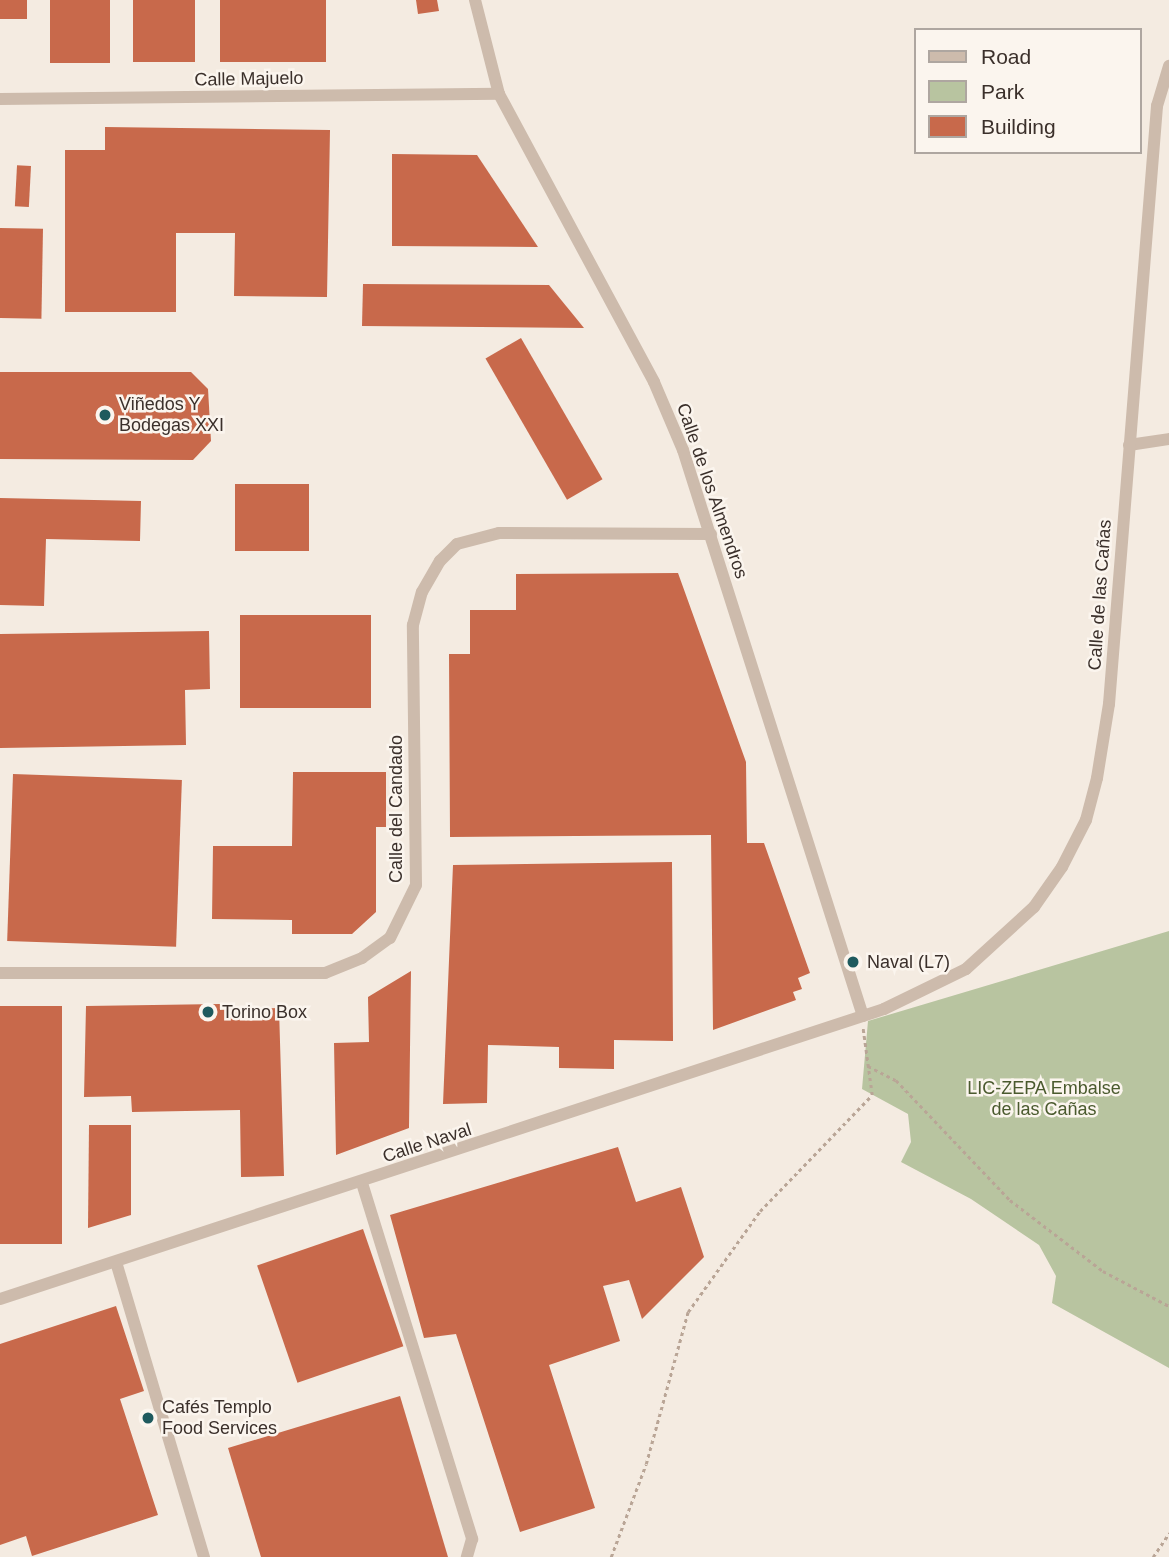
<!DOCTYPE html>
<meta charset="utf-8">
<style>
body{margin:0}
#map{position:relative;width:1169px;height:1557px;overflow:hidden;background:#f4ebe1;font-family:Helvetica,sans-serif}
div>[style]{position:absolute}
.green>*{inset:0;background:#b8c4a0}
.building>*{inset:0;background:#c8694b;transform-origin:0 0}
.path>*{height:2.5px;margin-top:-1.25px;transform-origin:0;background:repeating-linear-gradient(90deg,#b9a596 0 3.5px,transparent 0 7px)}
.minor>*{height:12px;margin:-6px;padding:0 6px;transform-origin:6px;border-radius:6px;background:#cdbbac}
.dots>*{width:19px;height:19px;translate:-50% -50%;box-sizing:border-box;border:4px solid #fbf5ee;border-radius:50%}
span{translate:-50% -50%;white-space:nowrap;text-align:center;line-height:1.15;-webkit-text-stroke:5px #fbf5ee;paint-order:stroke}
.street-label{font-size:18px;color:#3b302b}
.poi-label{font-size:18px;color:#3b302b}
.left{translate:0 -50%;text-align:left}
.park-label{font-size:18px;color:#4a5a2e}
.legend{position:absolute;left:914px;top:28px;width:228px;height:126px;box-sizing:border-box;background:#fbf5ee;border:2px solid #aea6a0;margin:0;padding:9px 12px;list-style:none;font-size:21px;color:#3b302b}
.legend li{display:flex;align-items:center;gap:14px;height:35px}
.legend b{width:35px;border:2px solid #aea6a0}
</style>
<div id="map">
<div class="green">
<i style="clip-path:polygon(1169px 931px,1169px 1368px,1052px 1303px,1056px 1276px,1039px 1245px,971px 1199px,901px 1162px,911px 1142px,908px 1114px,862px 1089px,868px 1021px)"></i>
</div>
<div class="building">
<i style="left:0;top:0;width:27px;height:19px"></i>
<i style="left:50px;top:0;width:60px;height:63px"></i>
<i style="left:133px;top:0;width:62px;height:62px"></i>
<i style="left:220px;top:0;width:106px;height:62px"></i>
<i style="clip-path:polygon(416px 0,437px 0,439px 11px,418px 14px)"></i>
<i style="clip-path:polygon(105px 127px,330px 130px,327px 297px,234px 296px,235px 233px,176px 233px,176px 312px,65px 312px,65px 150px,105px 150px)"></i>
<i style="clip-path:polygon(392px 154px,477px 155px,538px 247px,392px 246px)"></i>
<i style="left:31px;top:166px;width:41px;height:14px;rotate:93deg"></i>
<i style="left:0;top:228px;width:43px;height:90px;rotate:1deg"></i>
<i style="clip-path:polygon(363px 284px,549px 285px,584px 328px,362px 326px)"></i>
<i style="left:521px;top:338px;width:163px;height:41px;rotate:60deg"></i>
<i style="clip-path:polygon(0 372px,191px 372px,208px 389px,211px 441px,193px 460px,0 459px)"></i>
<i style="left:235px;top:484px;width:74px;height:67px"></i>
<i style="clip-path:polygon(0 498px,141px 501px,140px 541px,46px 539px,44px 606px,0 605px)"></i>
<i style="clip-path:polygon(678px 573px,746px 762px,747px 843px,764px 843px,810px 973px,798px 978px,802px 989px,793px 992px,796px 1000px,713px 1030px,711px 835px,450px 837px,449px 654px,470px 654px,470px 610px,516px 610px,516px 574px)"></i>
<i style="left:240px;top:615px;width:131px;height:93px"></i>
<i style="clip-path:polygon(209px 631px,210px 689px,185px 690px,186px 745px,0 748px,0 634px)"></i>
<i style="clip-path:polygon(293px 772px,386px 772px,386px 827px,376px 827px,376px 912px,352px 934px,292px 934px,292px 920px,212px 919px,213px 846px,292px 846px)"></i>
<i style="left:13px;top:774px;width:169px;height:167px;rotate:2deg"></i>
<i style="clip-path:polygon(672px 862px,673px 1041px,614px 1040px,614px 1069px,559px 1068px,559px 1047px,488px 1045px,487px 1103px,443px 1104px,453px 865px)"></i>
<i style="clip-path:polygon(411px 971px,409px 1128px,336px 1155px,334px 1043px,369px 1042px,368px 997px)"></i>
<i style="clip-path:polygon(220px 1004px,220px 1010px,279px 1008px,284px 1176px,241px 1177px,240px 1110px,132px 1112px,131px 1096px,84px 1097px,86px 1006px)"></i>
<i style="left:62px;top:1006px;width:238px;height:62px;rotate:90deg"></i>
<i style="clip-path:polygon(89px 1125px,131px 1125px,131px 1215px,88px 1228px)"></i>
<i style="clip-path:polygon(618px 1147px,636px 1202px,681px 1187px,704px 1257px,642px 1319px,629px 1280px,603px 1286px,620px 1341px,549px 1365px,595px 1508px,520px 1532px,456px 1334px,424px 1338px,390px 1215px)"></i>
<i style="left:363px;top:1229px;width:124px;height:112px;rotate:71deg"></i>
<i style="clip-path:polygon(116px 1306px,144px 1391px,120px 1399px,158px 1515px,32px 1556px,26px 1536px,0 1545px,0 1344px)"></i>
<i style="clip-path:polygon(400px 1396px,448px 1557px,261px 1557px,228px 1448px)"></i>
</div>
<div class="path">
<i style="left:868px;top:1066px;width:31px;rotate:27deg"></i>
<i style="left:896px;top:1080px;width:166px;rotate:46.5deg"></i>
<i style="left:1010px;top:1200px;width:117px;rotate:37.4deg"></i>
<i style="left:1103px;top:1271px;width:75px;rotate:27.9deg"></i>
<i style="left:611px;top:1557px;width:99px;rotate:-69.4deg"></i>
<i style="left:646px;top:1464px;width:158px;rotate:-74.6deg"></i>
<i style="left:688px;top:1312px;width:124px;rotate:-54.5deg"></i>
<i style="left:760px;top:1211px;width:161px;rotate:-46deg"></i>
<i style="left:872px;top:1095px;width:67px;rotate:-97.8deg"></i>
<i style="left:1153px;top:1557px;width:29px;rotate:-56deg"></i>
</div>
<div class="minor">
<i style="left:475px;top:0;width:97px;rotate:75.7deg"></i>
<i style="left:499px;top:94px;width:327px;rotate:61.7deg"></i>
<i style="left:654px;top:382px;width:74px;rotate:66.9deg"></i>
<i style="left:683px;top:450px;width:594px;rotate:72.36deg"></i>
<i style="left:0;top:99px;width:499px;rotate:-0.6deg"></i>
<i style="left:1129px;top:445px;width:40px;rotate:-8.5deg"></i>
<i style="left:0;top:973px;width:325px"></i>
<i style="left:325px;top:973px;width:40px;rotate:-22deg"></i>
<i style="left:362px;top:958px;width:34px;rotate:-36deg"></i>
<i style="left:390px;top:938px;width:59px;rotate:-63.9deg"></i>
<i style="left:416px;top:885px;width:260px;rotate:-90.7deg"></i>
<i style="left:413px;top:625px;width:34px;rotate:-75deg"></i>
<i style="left:422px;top:592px;width:36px;rotate:-60deg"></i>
<i style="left:440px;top:561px;width:24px;rotate:-45deg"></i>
<i style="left:457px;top:544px;width:43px;rotate:-14.7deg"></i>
<i style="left:499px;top:533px;width:212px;rotate:0.3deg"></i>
<i style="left:362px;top:1183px;width:373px;rotate:72.8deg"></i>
<i style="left:472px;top:1539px;width:19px;rotate:106deg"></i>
<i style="left:116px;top:1262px;width:308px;rotate:73.4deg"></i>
<i style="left:0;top:1299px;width:930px;rotate:-18.16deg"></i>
<i style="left:884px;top:1009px;width:91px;rotate:-26deg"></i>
<i style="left:966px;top:969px;width:92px;rotate:-42.4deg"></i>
<i style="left:1034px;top:907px;width:49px;rotate:-55deg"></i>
<i style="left:1062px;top:867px;width:53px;rotate:-62.9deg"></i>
<i style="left:1086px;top:820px;width:43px;rotate:-75.3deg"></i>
<i style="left:1097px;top:778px;width:75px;rotate:-80.8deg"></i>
<i style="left:1109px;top:704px;width:600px;rotate:-85.41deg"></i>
<i style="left:1157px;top:106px;width:42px;rotate:-73.3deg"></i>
</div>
<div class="dots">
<i style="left:105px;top:415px;background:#1f5a5e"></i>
<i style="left:853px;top:962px;background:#1f5a5e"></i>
<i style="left:208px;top:1012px;background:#1f5a5e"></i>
<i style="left:148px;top:1418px;background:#1f5a5e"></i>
</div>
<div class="street-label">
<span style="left:249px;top:79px;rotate:-1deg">Calle Majuelo</span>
<span style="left:712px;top:491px;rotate:71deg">Calle de los Almendros</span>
<span style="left:1100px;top:595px;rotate:-86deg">Calle de las Cañas</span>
<span style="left:396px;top:809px;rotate:-90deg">Calle del Candado</span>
<span style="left:427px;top:1143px;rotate:-18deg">Calle Naval</span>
</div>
<div class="poi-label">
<span class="left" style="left:119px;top:415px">Viñedos Y<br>Bodegas XXI</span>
<span class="left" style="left:867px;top:962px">Naval (L7)</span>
<span class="left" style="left:222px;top:1012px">Torino Box</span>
<span class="left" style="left:162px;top:1418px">Cafés Templo<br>Food Services</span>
</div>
<div class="park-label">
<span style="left:1044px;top:1099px">LIC-ZEPA Embalse<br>de las Cañas</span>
</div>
<ul class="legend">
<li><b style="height:9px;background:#cdbbac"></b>Road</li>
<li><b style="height:19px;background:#b8c4a0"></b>Park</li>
<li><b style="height:19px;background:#c8694b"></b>Building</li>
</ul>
</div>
